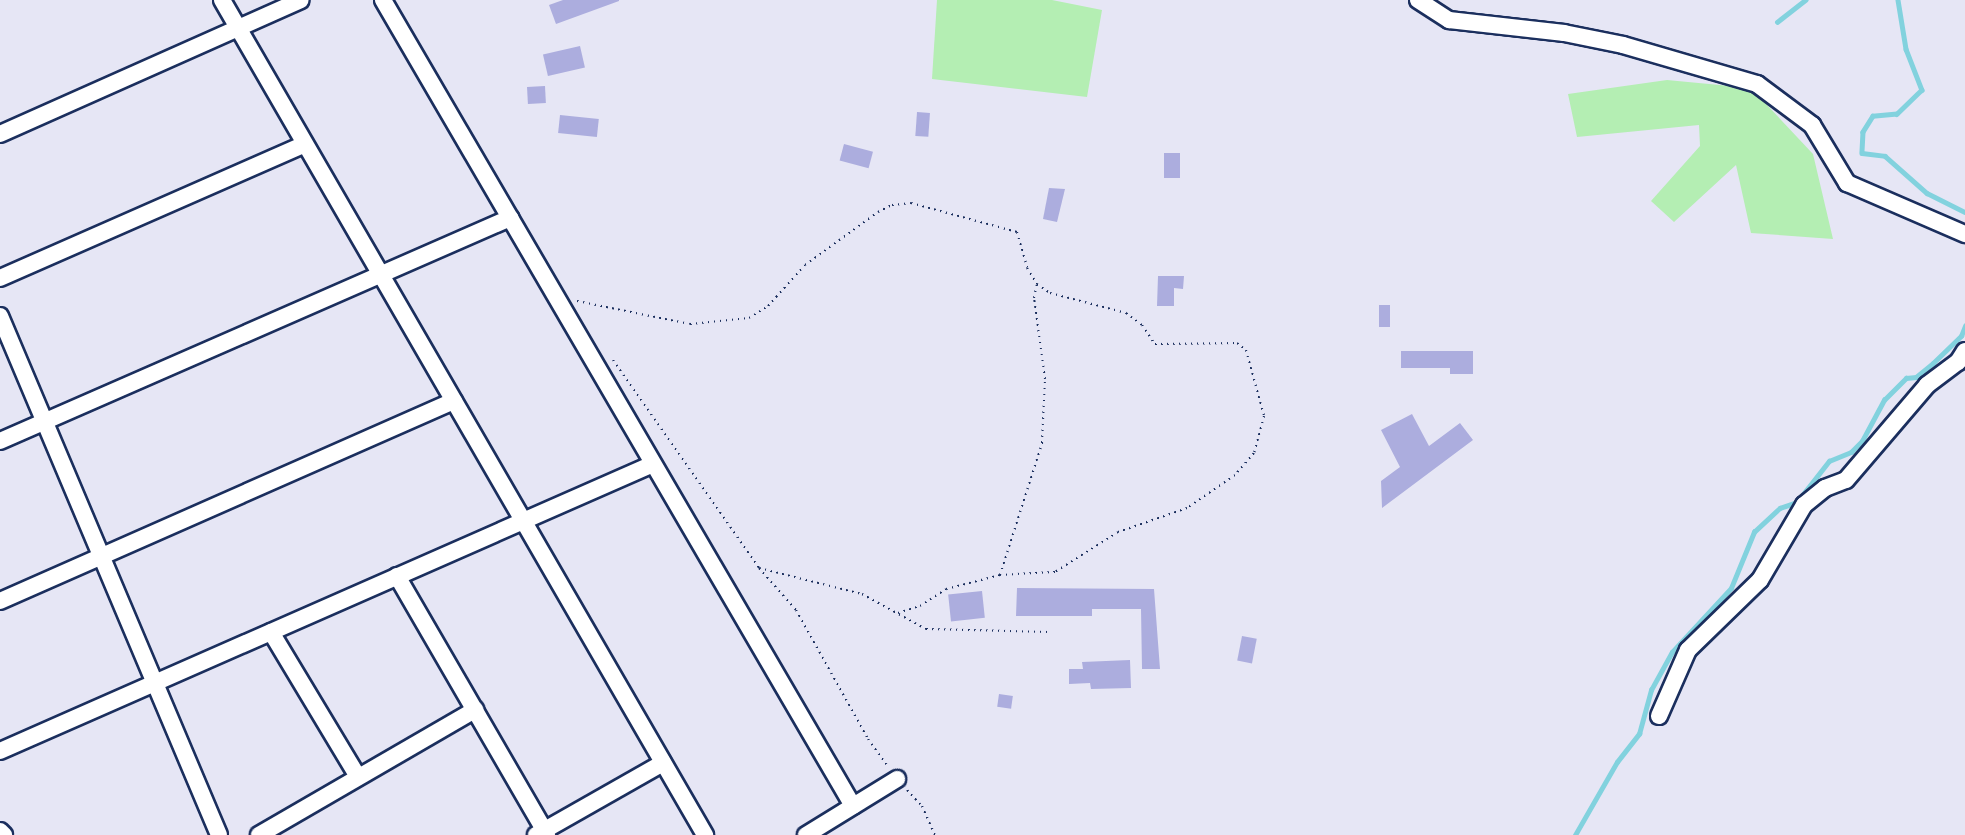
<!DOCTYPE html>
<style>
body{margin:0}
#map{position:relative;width:1965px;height:835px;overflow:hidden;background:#e6e6f5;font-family:Itim,sans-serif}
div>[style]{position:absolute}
.green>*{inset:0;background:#b4eeb3}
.stream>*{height:4.5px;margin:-2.25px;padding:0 2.25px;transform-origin:2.25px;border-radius:2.25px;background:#82d2de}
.building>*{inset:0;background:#acadde;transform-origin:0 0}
.path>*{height:2px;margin-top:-1px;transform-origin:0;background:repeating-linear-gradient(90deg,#1b2f5e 0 1.5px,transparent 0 6px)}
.roads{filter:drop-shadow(2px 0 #1b2f5e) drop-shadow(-2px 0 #1b2f5e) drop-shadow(0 2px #1b2f5e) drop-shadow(0 -2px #1b2f5e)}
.minor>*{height:16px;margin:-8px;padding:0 8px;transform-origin:8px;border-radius:8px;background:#fff}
span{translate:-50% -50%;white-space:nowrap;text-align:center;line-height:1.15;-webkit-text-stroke:4.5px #fff;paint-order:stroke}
</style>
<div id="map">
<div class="green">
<i style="clip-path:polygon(937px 0,1052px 0,1102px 10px,1087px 97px,932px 79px)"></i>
<i style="clip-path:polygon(1667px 80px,1751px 88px,1813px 154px,1833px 239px,1751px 233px,1736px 165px,1674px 222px,1651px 201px,1700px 146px,1699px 125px,1577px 137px,1568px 94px)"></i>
</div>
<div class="stream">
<i style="left:1898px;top:0;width:50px;rotate:80.7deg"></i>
<i style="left:1906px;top:49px;width:44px;rotate:68.7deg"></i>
<i style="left:1922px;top:90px;width:35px;rotate:136deg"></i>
<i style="left:1897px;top:114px;width:24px;rotate:175deg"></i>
<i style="left:1873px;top:116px;width:19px;rotate:122deg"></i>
<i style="left:1863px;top:132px;width:21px;rotate:93deg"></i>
<i style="left:1862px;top:153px;width:23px;rotate:7deg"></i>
<i style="left:1885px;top:156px;width:56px;rotate:41.4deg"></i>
<i style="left:1927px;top:193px;width:42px;rotate:26.6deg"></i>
<i style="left:1777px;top:22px;width:36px;rotate:-38deg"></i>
<i style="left:1575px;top:835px;width:84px;rotate:-60.1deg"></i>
<i style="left:1617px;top:762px;width:36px;rotate:-52deg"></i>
<i style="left:1639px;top:734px;width:46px;rotate:-74.7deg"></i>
<i style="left:1651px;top:690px;width:43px;rotate:-61.1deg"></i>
<i style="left:1672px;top:652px;width:87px;rotate:-47.3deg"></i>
<i style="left:1731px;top:588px;width:61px;rotate:-67.7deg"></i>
<i style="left:1754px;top:532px;width:35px;rotate:-43deg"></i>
<i style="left:1780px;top:508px;width:18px;rotate:-19deg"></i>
<i style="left:1797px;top:502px;width:52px;rotate:-52deg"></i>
<i style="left:1829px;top:461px;width:24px;rotate:-22deg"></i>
<i style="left:1851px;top:452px;width:16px;rotate:-45deg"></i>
<i style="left:1862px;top:441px;width:47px;rotate:-61.8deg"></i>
<i style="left:1884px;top:400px;width:31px;rotate:-45deg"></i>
<i style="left:1906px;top:378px;width:10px;rotate:-6deg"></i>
<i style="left:1916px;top:377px;width:22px;rotate:-39deg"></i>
<i style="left:1933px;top:363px;width:39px;rotate:-44deg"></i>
<i style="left:1961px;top:336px;width:11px;rotate:-68deg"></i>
</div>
<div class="building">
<i style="clip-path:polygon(563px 0,619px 0,619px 1px,556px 24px,549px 5px)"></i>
<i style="left:580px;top:46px;width:22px;height:38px;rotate:77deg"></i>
<i style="left:545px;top:86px;width:17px;height:18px;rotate:87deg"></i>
<i style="left:917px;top:112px;width:13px;height:24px;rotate:4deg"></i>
<i style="left:560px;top:115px;width:39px;height:18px;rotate:6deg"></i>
<i style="left:844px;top:144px;width:30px;height:17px;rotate:15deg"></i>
<i style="left:1164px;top:153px;width:16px;height:25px"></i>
<i style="clip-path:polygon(1049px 188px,1065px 189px,1057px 222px,1043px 219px)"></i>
<i style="clip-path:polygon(1158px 276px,1184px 276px,1183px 289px,1174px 288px,1174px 306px,1157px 306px)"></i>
<i style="left:1379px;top:305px;width:11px;height:22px"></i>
<i style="clip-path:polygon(1401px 351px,1473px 351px,1473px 374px,1450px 374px,1450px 368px,1401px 368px)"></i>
<i style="clip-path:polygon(1412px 414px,1429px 446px,1460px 423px,1473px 440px,1382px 508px,1381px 481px,1400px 467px,1381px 430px)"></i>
<i style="clip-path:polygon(1017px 588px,1154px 589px,1160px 669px,1142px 669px,1141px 609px,1092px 609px,1092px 616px,1016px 616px)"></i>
<i style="left:982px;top:591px;width:27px;height:34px;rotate:84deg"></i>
<i style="left:1242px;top:636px;width:15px;height:25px;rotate:11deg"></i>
<i style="clip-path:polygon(1130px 660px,1131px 688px,1091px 689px,1090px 683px,1069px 684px,1069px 669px,1083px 669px,1082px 662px)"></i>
<i style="left:999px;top:694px;width:14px;height:13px;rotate:8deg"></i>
</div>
<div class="path">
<i style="left:577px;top:301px;width:115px;rotate:11.5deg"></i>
<i style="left:690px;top:324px;width:59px;rotate:-5.8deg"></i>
<i style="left:749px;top:318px;width:22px;rotate:-32deg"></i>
<i style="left:768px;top:306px;width:55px;rotate:-47.9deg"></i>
<i style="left:805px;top:265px;width:90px;rotate:-36deg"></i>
<i style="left:878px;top:212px;width:16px;rotate:-27deg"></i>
<i style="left:892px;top:205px;width:19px;rotate:-6deg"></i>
<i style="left:911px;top:203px;width:110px;rotate:15.3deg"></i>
<i style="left:1017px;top:232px;width:37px;rotate:74deg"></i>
<i style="left:1027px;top:268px;width:19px;rotate:58deg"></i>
<i style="left:1037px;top:284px;width:16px;rotate:35deg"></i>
<i style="left:1050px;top:293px;width:79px;rotate:14.7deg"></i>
<i style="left:1126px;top:313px;width:20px;rotate:37deg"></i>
<i style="left:1142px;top:325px;width:23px;rotate:56deg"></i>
<i style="left:1155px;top:344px;width:82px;rotate:-0.7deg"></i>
<i style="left:1237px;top:343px;width:11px;rotate:38deg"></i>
<i style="left:1246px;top:350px;width:68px;rotate:74.7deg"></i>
<i style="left:1264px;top:416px;width:38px;rotate:105deg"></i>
<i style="left:1254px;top:453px;width:29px;rotate:131deg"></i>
<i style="left:1235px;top:475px;width:58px;rotate:145.5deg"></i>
<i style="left:1187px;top:508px;width:73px;rotate:160.8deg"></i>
<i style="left:1118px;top:532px;width:75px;rotate:147.6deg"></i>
<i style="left:1055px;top:572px;width:55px;rotate:176.9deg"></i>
<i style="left:613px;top:360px;width:254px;rotate:54.9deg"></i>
<i style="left:759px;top:568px;width:56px;rotate:48.6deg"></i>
<i style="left:796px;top:610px;width:148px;rotate:60.8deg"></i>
<i style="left:868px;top:739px;width:34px;rotate:54deg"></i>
<i style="left:759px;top:568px;width:106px;rotate:14.2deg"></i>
<i style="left:862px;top:594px;width:73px;rotate:28.7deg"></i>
<i style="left:926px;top:629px;width:123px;rotate:1.4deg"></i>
<i style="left:898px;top:613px;width:23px;rotate:-18deg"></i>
<i style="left:920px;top:606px;width:31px;rotate:-33deg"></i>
<i style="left:946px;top:589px;width:56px;rotate:-14.5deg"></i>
<i style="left:1000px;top:575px;width:139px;rotate:-72.3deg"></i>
<i style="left:1042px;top:443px;width:64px;rotate:-87.3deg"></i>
<i style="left:1045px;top:379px;width:82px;rotate:-97.7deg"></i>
<i style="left:1034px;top:298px;width:14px;rotate:-78deg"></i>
<i style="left:907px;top:790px;width:22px;rotate:47deg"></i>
<i style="left:922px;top:806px;width:32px;rotate:66deg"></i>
</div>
<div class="roads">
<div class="minor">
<i style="left:222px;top:0;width:965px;rotate:59.95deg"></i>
<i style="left:383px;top:0;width:933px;rotate:59.75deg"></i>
<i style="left:1418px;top:0;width:37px;rotate:33deg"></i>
<i style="left:1449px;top:20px;width:116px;rotate:6.4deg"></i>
<i style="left:1564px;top:33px;width:60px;rotate:11.5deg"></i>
<i style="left:1623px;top:45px;width:140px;rotate:16.2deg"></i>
<i style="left:1757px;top:84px;width:69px;rotate:36.7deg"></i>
<i style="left:1812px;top:125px;width:68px;rotate:58.9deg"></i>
<i style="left:1847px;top:183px;width:129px;rotate:23.4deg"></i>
<i style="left:0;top:134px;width:329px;rotate:-24deg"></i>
<i style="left:0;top:278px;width:333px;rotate:-23.7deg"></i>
<i style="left:0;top:316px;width:563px;rotate:67.12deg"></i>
<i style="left:0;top:441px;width:557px;rotate:-23.62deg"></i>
<i style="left:397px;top:576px;width:299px;rotate:59.9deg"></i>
<i style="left:0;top:601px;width:496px;rotate:-23.8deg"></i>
<i style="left:271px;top:632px;width:169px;rotate:59deg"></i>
<i style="left:1659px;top:716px;width:72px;rotate:-66.3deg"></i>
<i style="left:1688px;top:650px;width:100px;rotate:-44.2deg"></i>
<i style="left:1760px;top:580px;width:87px;rotate:-59.6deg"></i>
<i style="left:1804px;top:505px;width:27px;rotate:-39deg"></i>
<i style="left:1825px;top:488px;width:22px;rotate:-21deg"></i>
<i style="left:1846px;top:480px;width:125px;rotate:-49.5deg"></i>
<i style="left:1927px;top:385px;width:39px;rotate:-37deg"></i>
<i style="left:1958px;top:362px;width:13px;rotate:-58deg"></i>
<i style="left:0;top:751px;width:713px;rotate:-23.73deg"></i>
<i style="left:0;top:831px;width:6px;rotate:45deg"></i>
<i style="left:259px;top:835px;width:250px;rotate:-30.1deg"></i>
<i style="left:536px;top:835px;width:146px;rotate:-29.6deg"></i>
<i style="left:806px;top:835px;width:107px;rotate:-31.6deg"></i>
</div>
</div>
</div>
